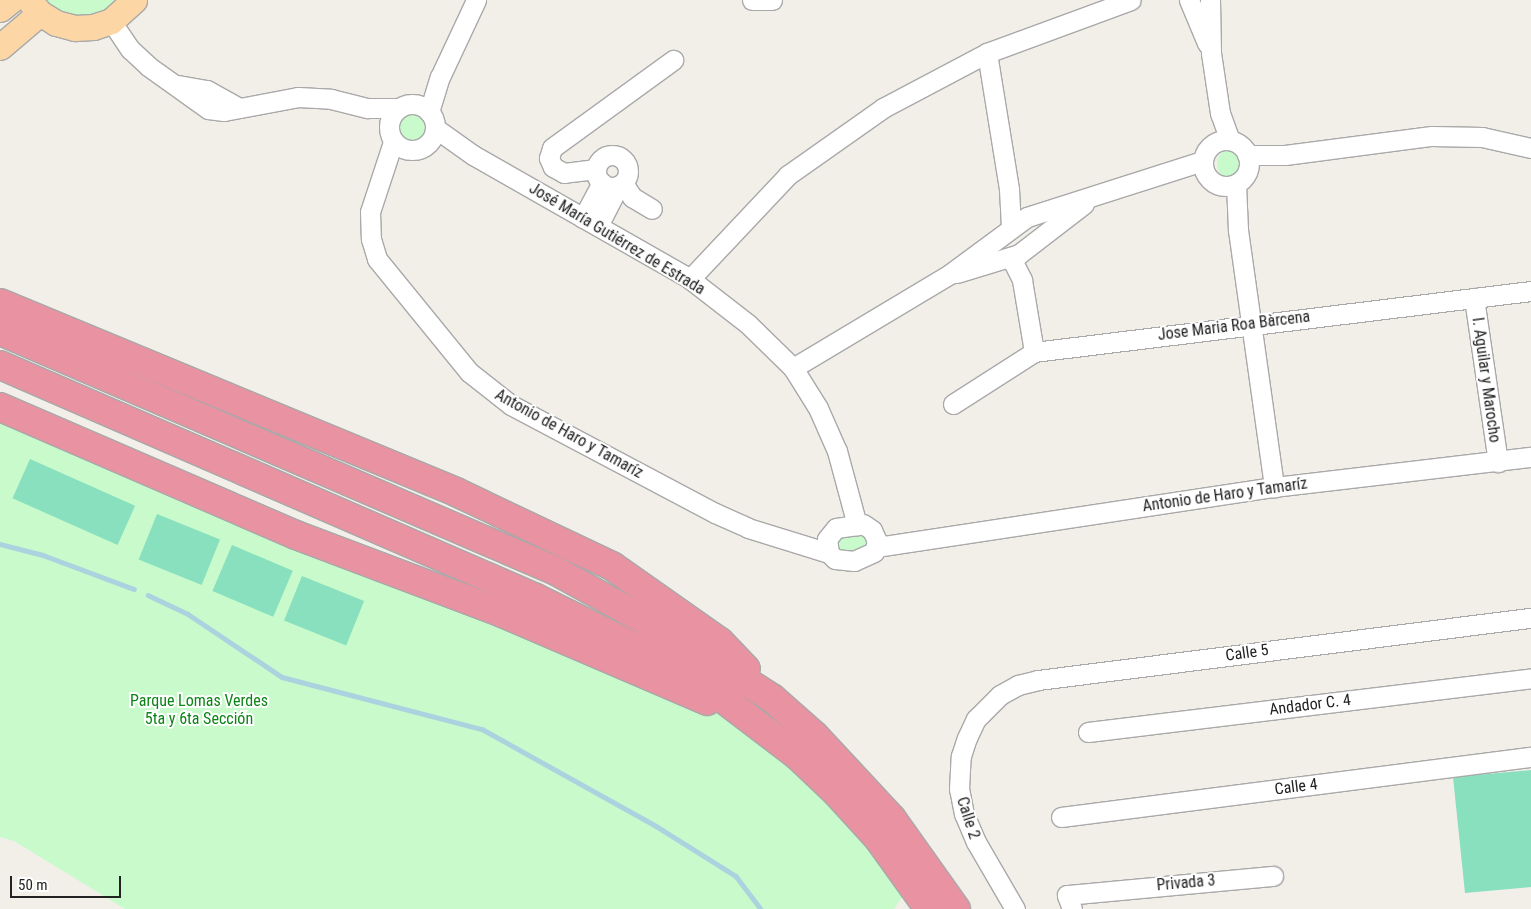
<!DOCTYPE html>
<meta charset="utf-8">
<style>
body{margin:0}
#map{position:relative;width:1531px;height:909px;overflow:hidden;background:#f2efe9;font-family:"Roboto Condensed",sans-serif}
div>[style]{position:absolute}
.park>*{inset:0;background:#c8facc}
.round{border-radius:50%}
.pitch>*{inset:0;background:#88e0be;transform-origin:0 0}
.stream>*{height:4.5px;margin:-2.25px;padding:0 2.25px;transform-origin:2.25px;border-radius:2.25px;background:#aad3df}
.roads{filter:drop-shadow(1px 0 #a9a9a9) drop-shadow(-1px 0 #a9a9a9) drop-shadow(0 1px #a9a9a9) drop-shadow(0 -1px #a9a9a9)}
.minor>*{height:19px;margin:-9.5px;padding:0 9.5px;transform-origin:9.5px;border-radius:9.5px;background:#fff}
.minor>.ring{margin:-9.5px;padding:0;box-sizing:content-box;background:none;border:19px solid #fff;border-radius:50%}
.major>*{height:25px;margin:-12.5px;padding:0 12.5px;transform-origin:12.5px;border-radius:12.5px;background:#fcd6a4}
.highway>*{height:28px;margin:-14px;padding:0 14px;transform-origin:14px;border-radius:14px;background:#e892a2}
span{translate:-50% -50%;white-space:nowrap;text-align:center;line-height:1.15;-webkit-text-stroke:4px #fff;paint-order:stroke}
.street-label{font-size:16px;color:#222}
.park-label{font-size:16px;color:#0c8416}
.scale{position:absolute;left:10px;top:876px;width:111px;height:22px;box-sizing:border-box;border:2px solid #222;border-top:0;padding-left:6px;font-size:15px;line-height:18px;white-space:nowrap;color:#222;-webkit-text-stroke:4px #fff;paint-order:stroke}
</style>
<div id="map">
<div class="park">
<i style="clip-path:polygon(33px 0,131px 0,76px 24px)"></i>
<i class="round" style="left:388px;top:105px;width:46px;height:46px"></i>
<i class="round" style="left:1217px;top:148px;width:32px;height:32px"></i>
<i style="clip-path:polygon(0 408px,754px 721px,912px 883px,894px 909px,125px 909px,14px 841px,0 837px)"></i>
<i style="clip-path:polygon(863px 524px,877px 541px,843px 561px,827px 539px)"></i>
</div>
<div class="pitch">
<i style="left:30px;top:459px;width:115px;height:43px;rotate:24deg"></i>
<i style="left:157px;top:514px;width:68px;height:49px;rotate:22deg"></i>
<i style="left:232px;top:545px;width:66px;height:50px;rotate:23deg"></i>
<i style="left:302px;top:576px;width:67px;height:48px;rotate:22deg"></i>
<i style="clip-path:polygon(1531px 770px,1531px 887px,1465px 893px,1453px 777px)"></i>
</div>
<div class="stream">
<i style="left:0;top:544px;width:44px;rotate:14.3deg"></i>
<i style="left:43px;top:555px;width:97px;rotate:20.5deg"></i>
<i style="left:148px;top:595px;width:44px;rotate:25.4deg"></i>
<i style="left:188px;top:614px;width:113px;rotate:33.8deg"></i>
<i style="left:282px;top:677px;width:207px;rotate:14.6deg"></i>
<i style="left:482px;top:729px;width:199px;rotate:29.1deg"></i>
<i style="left:656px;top:826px;width:94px;rotate:32deg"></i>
<i style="left:736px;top:876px;width:41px;rotate:52.9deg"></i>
</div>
<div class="roads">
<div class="minor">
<i style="left:752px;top:0;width:20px"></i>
<i style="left:1189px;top:0;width:47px;rotate:67.3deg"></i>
<i style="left:1210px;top:0;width:53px;rotate:88.9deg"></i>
<i style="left:1211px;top:53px;width:61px;rotate:81.5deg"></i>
<i style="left:1220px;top:113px;width:29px;rotate:70deg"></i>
<i style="left:111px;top:21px;width:34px;rotate:56deg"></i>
<i style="left:130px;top:49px;width:25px;rotate:43deg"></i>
<i style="left:148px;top:66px;width:74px;rotate:35.6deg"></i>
<i style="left:208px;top:109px;width:16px;rotate:7deg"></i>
<i style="left:224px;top:111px;width:75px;rotate:-10.7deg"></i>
<i style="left:298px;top:97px;width:33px;rotate:3deg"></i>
<i style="left:331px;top:99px;width:38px;rotate:14deg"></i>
<i style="left:368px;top:108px;width:31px"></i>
<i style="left:987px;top:53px;width:138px;rotate:80.8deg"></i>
<i style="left:1009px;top:189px;width:38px;rotate:87deg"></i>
<i style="left:178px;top:85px;width:29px;rotate:10deg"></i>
<i style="left:207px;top:90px;width:37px;rotate:29deg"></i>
<i class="ring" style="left:389px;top:104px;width:27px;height:27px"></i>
<i style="left:429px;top:112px;width:37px;rotate:-73deg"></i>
<i style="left:440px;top:77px;width:85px;rotate:-64.9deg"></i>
<i style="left:435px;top:128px;width:47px;rotate:35.4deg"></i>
<i style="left:473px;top:155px;width:250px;rotate:29.7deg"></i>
<i style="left:690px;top:279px;width:73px;rotate:37.8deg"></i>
<i style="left:748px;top:324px;width:63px;rotate:44.4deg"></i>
<i style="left:793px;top:368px;width:47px;rotate:58deg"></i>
<i style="left:818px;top:408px;width:47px;rotate:66.2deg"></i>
<i style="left:837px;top:451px;width:77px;rotate:74.9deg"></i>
<i class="ring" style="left:1203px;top:140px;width:27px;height:27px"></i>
<i style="left:393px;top:142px;width:74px;rotate:108.2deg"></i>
<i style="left:370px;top:212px;width:27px;rotate:88deg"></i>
<i style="left:371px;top:239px;width:21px;rotate:73deg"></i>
<i style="left:377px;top:259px;width:146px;rotate:50.8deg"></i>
<i style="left:469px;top:372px;width:53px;rotate:38.2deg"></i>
<i style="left:511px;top:405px;width:231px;rotate:27.9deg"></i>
<i style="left:715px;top:513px;width:36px;rotate:24deg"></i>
<i style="left:748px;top:528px;width:85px;rotate:17.2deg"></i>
<i class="ring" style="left:596px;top:155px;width:13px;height:13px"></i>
<i style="left:1247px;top:155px;width:38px"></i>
<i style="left:1285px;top:155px;width:148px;rotate:-7.4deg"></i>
<i style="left:1432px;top:136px;width:50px;rotate:1.1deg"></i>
<i style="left:1482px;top:137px;width:50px;rotate:12.7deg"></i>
<i style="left:596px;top:169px;width:32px;rotate:173deg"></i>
<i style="left:564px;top:173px;width:13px;rotate:-151deg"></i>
<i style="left:553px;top:167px;width:10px;rotate:-114deg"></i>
<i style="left:549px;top:158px;width:10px;rotate:-73deg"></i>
<i style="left:552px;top:148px;width:150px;rotate:-36deg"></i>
<i style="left:623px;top:183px;width:17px;rotate:57deg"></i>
<i style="left:632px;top:197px;width:23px;rotate:31deg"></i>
<i style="left:1236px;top:184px;width:46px;rotate:87.5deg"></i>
<i style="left:1238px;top:230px;width:260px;rotate:82deg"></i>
<i style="left:583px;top:218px;width:40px;rotate:-62deg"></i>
<i style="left:598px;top:226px;width:44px;rotate:-62.9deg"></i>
<i style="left:1011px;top:258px;width:25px;rotate:63deg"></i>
<i style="left:1022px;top:280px;width:73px;rotate:80.5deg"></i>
<i style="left:957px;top:273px;width:65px;rotate:-17deg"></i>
<i style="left:1019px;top:254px;width:82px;rotate:-37.6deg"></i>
<i style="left:690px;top:279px;width:143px;rotate:-46.7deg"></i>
<i style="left:788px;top:175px;width:116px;rotate:-35.2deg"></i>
<i style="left:883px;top:108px;width:118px;rotate:-27.9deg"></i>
<i style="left:987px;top:53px;width:153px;rotate:-20.2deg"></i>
<i style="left:1474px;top:298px;width:166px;rotate:81.7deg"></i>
<i style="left:793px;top:368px;width:183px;rotate:-30.9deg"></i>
<i style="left:950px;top:274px;width:96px;rotate:-36.5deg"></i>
<i style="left:1027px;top:217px;width:184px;rotate:-17.7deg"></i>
<i style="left:953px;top:404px;width:96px;rotate:-32.7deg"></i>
<i style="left:1034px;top:352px;width:501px;rotate:-7deg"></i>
<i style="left:863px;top:524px;width:11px;rotate:34deg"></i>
<i style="left:872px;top:530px;width:12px;rotate:66deg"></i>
<i style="left:877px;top:541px;width:11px;rotate:105deg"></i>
<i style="left:874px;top:552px;width:22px;rotate:156deg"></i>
<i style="left:854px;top:561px;width:19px;rotate:-174deg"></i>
<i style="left:835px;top:559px;width:8px;rotate:-135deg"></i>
<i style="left:829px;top:553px;width:14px;rotate:-98deg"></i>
<i style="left:827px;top:539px;width:14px;rotate:-51deg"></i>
<i style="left:836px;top:528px;width:27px;rotate:-8deg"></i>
<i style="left:877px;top:547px;width:402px;rotate:-8.6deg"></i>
<i style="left:1274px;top:487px;width:259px;rotate:-6.7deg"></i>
<i style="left:1088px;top:732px;width:446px;rotate:-6.9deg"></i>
<i style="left:1061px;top:817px;width:474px;rotate:-7.3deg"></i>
<i style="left:1015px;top:909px;width:78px;rotate:-120.2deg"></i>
<i style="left:976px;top:842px;width:30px;rotate:-113deg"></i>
<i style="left:964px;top:814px;width:25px;rotate:-101deg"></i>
<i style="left:959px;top:789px;width:33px;rotate:-87deg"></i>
<i style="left:961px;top:756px;width:19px;rotate:-72deg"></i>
<i style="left:967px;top:738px;width:21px;rotate:-65deg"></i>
<i style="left:976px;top:719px;width:34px;rotate:-45deg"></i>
<i style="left:1000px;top:695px;width:21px;rotate:-29deg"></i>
<i style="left:1018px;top:685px;width:21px;rotate:-14deg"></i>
<i style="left:1038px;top:680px;width:497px;rotate:-7.2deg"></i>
<i style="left:1072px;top:909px;width:15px;rotate:-110deg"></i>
<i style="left:1067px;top:895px;width:207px;rotate:-5.3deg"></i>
</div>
<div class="major">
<i style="left:29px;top:0;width:17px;rotate:50deg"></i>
<i style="left:40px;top:13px;width:19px;rotate:32deg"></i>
<i style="left:56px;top:23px;width:20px;rotate:15deg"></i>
<i style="left:75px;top:28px;width:18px;rotate:-3deg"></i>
<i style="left:93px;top:27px;width:19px;rotate:-18deg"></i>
<i style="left:111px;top:21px;width:31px;rotate:-42deg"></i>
<i style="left:0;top:9px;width:14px;rotate:-39deg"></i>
<i style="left:0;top:47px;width:52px;rotate:-40.4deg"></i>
</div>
<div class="highway">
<i style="left:0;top:303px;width:494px;rotate:22.5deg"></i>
<i style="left:456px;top:492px;width:173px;rotate:25.4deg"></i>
<i style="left:612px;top:566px;width:132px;rotate:35.1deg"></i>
<i style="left:720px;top:642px;width:37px;rotate:46deg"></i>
<i style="left:0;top:331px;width:606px;rotate:23.35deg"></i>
<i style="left:556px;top:571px;width:149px;rotate:29deg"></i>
<i style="left:686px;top:643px;width:102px;rotate:32.6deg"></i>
<i style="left:772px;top:698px;width:57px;rotate:41.5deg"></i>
<i style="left:815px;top:736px;width:113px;rotate:47.1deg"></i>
<i style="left:892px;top:819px;width:110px;rotate:54.6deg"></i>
<i style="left:0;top:365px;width:584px;rotate:23.49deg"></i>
<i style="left:536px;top:598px;width:174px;rotate:26.3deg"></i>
<i style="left:692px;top:675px;width:132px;rotate:37.3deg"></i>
<i style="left:797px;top:755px;width:55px;rotate:43.5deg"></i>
<i style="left:837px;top:793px;width:61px;rotate:47.7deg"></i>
<i style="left:878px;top:838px;width:87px;rotate:54.3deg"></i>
<i style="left:0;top:407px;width:322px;rotate:23.4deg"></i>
<i style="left:296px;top:535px;width:220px;rotate:20.7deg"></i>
<i style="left:502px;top:613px;width:223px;rotate:23.2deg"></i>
</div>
</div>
<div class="street-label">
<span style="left:617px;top:239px;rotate:31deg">José María Gutiérrez de Estrada</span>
<span style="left:1234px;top:326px;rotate:-7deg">Jose Maria Roa Bàrcena</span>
<span style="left:1486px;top:380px;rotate:82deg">I. Aguilar y Marocho</span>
<span style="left:569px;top:434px;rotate:29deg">Antonio de Haro y Tamaríz</span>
<span style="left:1225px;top:495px;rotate:-8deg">Antonio de Haro y Tamaríz</span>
<span style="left:1247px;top:653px;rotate:-8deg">Calle 5</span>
<span style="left:1310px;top:705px;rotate:-7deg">Andador C. 4</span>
<span style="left:1296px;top:787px;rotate:-7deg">Calle 4</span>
<span style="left:968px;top:818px;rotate:72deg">Calle 2</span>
<span style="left:1186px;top:883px;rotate:-5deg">Privada 3</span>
</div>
<div class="park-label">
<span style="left:199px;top:710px">Parque Lomas Verdes<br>5ta y 6ta Sección</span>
</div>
<div class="scale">50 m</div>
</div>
